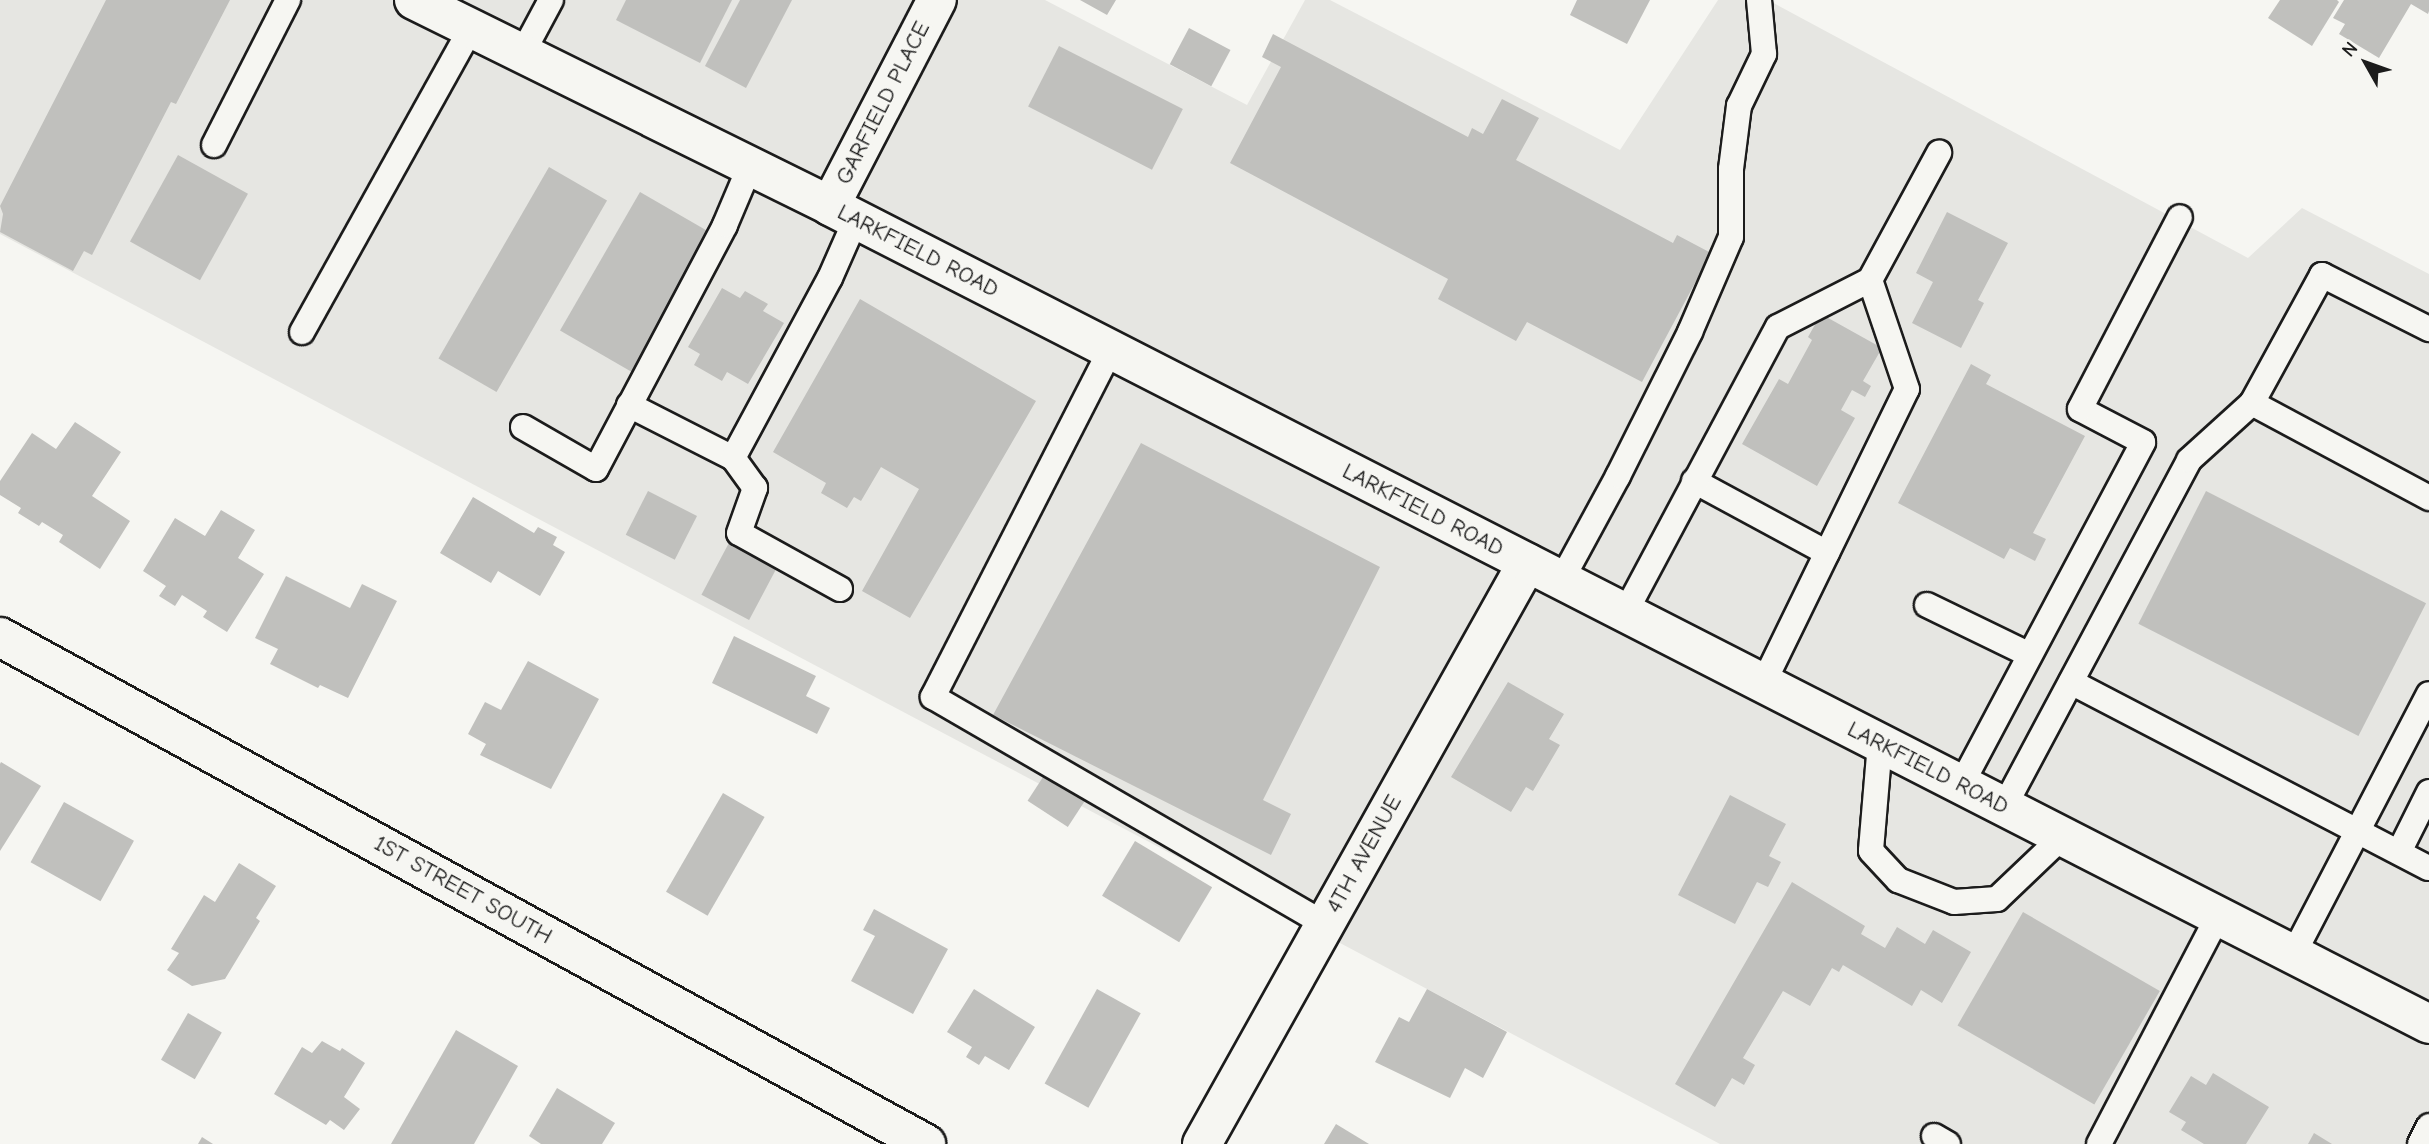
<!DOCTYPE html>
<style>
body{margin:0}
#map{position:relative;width:2429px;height:1144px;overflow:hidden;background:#f6f6f2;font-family:"Comic Neue",sans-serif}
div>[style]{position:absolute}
.built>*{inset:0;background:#e6e6e2}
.building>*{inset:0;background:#c0c0bd;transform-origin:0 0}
.roads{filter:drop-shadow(2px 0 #1c1c1c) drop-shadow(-2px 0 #1c1c1c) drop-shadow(0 2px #1c1c1c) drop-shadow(0 -2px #1c1c1c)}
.service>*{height:24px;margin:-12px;padding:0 12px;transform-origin:12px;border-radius:12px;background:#f6f6f2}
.minor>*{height:38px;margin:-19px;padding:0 19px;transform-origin:19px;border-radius:19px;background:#f6f6f2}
.secondary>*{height:38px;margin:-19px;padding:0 19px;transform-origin:19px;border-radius:19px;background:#f6f6f2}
span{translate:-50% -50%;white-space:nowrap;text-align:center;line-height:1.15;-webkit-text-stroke:5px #f6f6f2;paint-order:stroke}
.street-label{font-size:23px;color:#1c1c1c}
.north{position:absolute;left:2331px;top:28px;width:70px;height:70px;-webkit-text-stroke:5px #f6f6f2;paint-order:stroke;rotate:310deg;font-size:19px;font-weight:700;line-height:28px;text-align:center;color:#1c1c1c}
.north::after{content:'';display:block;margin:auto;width:24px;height:32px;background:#1c1c1c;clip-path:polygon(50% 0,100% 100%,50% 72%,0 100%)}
</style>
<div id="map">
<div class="built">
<i style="clip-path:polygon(0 0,1045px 0,1247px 105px,1305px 0,1330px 0,1620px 150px,1718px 0,1768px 0,2248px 258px,2302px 208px,2429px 274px,2429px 1144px,1720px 1144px,0 234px)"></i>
</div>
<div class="building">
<i style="clip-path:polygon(106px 0,230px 0,176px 104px,171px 102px,92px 255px,84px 251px,73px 271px,0 232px,3px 214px,0 206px)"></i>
<i style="clip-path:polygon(626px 0,732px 0,700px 63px,616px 20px)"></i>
<i style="clip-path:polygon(740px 0,792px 0,746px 88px,705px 66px)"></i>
<i style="clip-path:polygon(1080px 0,1116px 0,1107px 15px)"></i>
<i style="clip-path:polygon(1577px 0,1650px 0,1627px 44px,1570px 15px)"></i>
<i style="clip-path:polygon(2280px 0,2337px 0,2339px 2px,2312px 46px,2268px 18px)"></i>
<i style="clip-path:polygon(2344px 0,2429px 0,2429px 11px,2428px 14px,2411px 4px,2379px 58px,2339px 34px,2345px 24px,2333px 18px)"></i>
<i style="left:1189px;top:28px;width:47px;height:41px;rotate:28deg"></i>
<i style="clip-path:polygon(1273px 34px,1468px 137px,1472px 128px,1483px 134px,1502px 99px,1539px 118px,1516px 160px,1673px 243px,1677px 235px,1711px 253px,1642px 382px,1527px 322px,1516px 341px,1438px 299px,1448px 279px,1230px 163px,1281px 67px,1262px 57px)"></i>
<i style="left:1059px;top:46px;width:139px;height:68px;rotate:27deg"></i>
<i style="left:178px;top:155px;width:80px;height:99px;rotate:29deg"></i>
<i style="left:549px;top:167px;width:67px;height:221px;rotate:30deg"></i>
<i style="left:640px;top:192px;width:84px;height:160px;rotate:30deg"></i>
<i style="clip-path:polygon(1947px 212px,2008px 243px,1978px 300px,1984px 303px,1961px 348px,1912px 323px,1933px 282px,1916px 273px)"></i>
<i style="clip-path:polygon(722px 288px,740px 298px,745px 291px,768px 304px,763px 311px,784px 323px,748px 384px,727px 372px,722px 381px,694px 365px,700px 354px,688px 347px)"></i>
<i style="clip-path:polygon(860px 299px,1036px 401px,910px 618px,862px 591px,919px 489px,881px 467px,861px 501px,854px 497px,847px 508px,821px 493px,826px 483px,773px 452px)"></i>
<i style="clip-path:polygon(1821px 314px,1882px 348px,1863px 381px,1871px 386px,1865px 397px,1852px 390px,1841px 410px,1855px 418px,1817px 486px,1742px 444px,1779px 379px,1788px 384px,1812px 340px,1808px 337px)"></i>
<i style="clip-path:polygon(1971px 364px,1991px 375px,1986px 384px,2085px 436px,2033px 533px,2046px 539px,2035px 561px,2010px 548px,2004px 559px,1898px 503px)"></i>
<i style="clip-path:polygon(75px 422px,121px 452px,92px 496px,130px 521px,100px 569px,59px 542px,63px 535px,42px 522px,39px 526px,18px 513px,21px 508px,0 495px,0 481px,32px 433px,56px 449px)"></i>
<i style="clip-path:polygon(1141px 443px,1380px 567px,1263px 800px,1291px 814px,1271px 855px,993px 715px)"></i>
<i style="left:648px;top:491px;width:55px;height:49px;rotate:27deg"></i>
<i style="left:2206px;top:491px;width:247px;height:149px;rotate:27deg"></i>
<i style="clip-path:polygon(473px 497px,534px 533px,538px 527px,557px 537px,553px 545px,565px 552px,540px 596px,498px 571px,491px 583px,440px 553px)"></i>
<i style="clip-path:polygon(221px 510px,255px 530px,238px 558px,264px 574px,227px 632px,203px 617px,207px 611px,182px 595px,175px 606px,159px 596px,166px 586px,143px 571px,175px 518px,205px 536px)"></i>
<i style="left:731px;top:539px;width:54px;height:63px;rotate:28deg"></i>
<i style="clip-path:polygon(286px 576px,350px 608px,362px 584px,397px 601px,348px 698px,320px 685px,318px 688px,270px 664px,278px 649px,255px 638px)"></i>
<i style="clip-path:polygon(734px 636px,816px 676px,806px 696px,830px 708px,817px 734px,712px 683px)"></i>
<i style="clip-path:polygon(528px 661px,599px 699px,551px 789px,480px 755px,486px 744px,468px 734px,485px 702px,501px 710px)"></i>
<i style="clip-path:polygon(1508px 682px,1564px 714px,1549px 739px,1560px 745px,1533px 791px,1526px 787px,1511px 812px,1451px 777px)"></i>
<i style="clip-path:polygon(1px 762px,41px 786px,0 851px,0 764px)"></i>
<i style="left:1045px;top:774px;width:48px;height:32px;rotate:33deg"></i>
<i style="left:723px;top:793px;width:48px;height:114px;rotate:30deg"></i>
<i style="clip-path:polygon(1730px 795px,1786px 824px,1769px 856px,1781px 862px,1768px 887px,1757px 882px,1735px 924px,1678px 895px)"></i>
<i style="left:64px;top:802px;width:80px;height:69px;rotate:29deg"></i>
<i style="left:1135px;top:841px;width:90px;height:64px;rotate:31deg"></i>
<i style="clip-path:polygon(239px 863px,276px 886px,256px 918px,260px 921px,225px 979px,192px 986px,167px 970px,179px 953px,171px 949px,204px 895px,215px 902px)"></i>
<i style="clip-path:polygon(1792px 882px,1865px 926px,1861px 934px,1885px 948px,1897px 927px,1925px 944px,1933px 930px,1971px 952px,1942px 1003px,1921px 990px,1912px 1006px,1843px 965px,1839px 972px,1832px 968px,1810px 1006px,1783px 991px,1743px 1058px,1755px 1065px,1744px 1085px,1732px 1078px,1715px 1107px,1675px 1084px)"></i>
<i style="clip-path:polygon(874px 909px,948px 949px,913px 1014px,851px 981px,875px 936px,863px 930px)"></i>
<i style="left:2023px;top:912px;width:158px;height:131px;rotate:30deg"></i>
<i style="clip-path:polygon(974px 989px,1035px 1027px,1009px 1070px,985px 1056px,979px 1065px,966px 1057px,972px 1047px,947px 1032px)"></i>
<i style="left:1097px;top:989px;width:50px;height:108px;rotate:29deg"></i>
<i style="clip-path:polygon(1427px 989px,1507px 1032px,1483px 1078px,1465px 1068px,1450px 1098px,1375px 1062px,1399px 1017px,1409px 1022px)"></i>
<i style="left:188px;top:1013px;width:39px;height:54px;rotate:30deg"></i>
<i style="clip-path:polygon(456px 1030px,518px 1066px,474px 1144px,391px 1144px)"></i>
<i style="clip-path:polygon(322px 1041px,340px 1051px,342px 1048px,365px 1063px,344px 1097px,360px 1109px,344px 1130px,330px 1120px,326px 1125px,274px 1094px,302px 1047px,312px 1053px)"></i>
<i style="clip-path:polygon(2213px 1073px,2269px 1107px,2246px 1144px,2204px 1144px,2181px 1130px,2186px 1122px,2169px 1112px,2191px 1076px,2206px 1085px)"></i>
<i style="clip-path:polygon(557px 1088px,615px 1123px,602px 1144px,541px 1144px,529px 1136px)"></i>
<i style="clip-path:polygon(1336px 1124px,1369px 1144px,1324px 1144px)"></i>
<i style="clip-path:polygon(2314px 1133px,2332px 1144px,2308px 1144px)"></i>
<i style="clip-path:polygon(202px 1137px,213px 1144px,198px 1144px)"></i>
</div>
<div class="roads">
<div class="service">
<i style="left:522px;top:54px;width:61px;rotate:-61.8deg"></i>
<i style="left:214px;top:145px;width:163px;rotate:-63deg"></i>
<i style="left:302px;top:332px;width:348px;rotate:-60.9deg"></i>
<i style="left:1111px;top:349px;width:391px;rotate:117.1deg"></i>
<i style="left:933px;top:697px;width:453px;rotate:30.1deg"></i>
<i style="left:2252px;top:403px;width:201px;rotate:28.2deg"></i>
<i style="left:629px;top:405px;width:117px;rotate:27deg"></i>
<i style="left:523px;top:427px;width:84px;rotate:29.9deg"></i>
<i style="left:596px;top:469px;width:276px;rotate:-62.1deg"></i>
<i style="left:725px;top:225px;width:64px;rotate:-67deg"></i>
<i style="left:1694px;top:481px;width:151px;rotate:28.4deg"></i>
<i style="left:1561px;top:581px;width:119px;rotate:-61.5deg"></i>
<i style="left:1618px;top:476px;width:161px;rotate:-63.4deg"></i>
<i style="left:1690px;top:332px;width:103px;rotate:-66.7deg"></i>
<i style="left:1731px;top:237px;width:68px;rotate:-90deg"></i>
<i style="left:1731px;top:169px;width:64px;rotate:-82.8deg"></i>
<i style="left:1739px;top:106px;width:58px;rotate:-64.3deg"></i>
<i style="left:1764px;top:54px;width:54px;rotate:-95.3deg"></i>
<i style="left:840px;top:589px;width:115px;rotate:-151deg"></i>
<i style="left:739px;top:533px;width:48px;rotate:-70.4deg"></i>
<i style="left:755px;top:488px;width:37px;rotate:-126deg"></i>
<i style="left:733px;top:458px;width:204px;rotate:-61.7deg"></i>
<i style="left:830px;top:278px;width:64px;rotate:-66.2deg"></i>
<i style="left:1927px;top:605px;width:114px;rotate:25.9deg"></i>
<i style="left:1625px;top:613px;width:324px;rotate:-61.9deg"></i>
<i style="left:1778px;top:327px;width:103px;rotate:-27.1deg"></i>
<i style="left:1870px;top:280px;width:145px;rotate:-61.5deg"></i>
<i style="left:2071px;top:682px;width:403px;rotate:27.5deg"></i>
<i style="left:1763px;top:684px;width:328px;rotate:-64deg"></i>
<i style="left:1907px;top:389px;width:115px;rotate:-108.7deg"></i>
<i style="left:1880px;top:743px;width:108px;rotate:94.8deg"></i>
<i style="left:1871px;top:851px;width:40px;rotate:47deg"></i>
<i style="left:1898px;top:880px;width:60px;rotate:21.4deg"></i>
<i style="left:1954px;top:902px;width:43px;rotate:-4deg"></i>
<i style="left:1997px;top:899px;width:90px;rotate:-43.6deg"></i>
<i style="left:1961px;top:785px;width:388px;rotate:-62deg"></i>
<i style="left:2143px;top:442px;width:71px;rotate:-152.4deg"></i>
<i style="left:2080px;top:409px;width:216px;rotate:-62.5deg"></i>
<i style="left:2004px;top:807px;width:393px;rotate:-61.9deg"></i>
<i style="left:2189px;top:460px;width:85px;rotate:-42.1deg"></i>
<i style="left:2252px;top:403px;width:146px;rotate:-61.3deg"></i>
<i style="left:2322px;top:275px;width:120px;rotate:26.8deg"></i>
<i style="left:2399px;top:852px;width:67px;rotate:-63.4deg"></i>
<i style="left:2293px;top:955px;width:294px;rotate:-62.5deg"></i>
<i style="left:1934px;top:1136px;width:16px;rotate:30deg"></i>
<i style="left:2099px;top:1144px;width:257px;rotate:-62.4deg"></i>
<i style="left:2420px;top:1144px;width:20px;rotate:-63deg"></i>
</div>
<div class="minor">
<i style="left:830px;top:206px;width:232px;rotate:-62.6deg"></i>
<i style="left:0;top:637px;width:1056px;rotate:28.7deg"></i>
<i style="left:1202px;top:1144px;width:666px;rotate:-60.78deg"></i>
</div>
<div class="secondary">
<i style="left:414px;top:0;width:464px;rotate:26.3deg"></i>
<i style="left:830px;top:206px;width:1796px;rotate:27.09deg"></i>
</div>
</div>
<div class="street-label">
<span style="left:883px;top:103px;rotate:-63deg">GARFIELD PLACE</span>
<span style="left:918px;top:251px;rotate:27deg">LARKFIELD ROAD</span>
<span style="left:1423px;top:510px;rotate:27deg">LARKFIELD ROAD</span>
<span style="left:1928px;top:768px;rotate:27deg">LARKFIELD ROAD</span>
<span style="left:1364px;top:854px;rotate:-61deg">4TH AVENUE</span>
<span style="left:463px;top:890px;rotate:29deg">1ST STREET SOUTH</span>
</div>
<div class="north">N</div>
</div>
